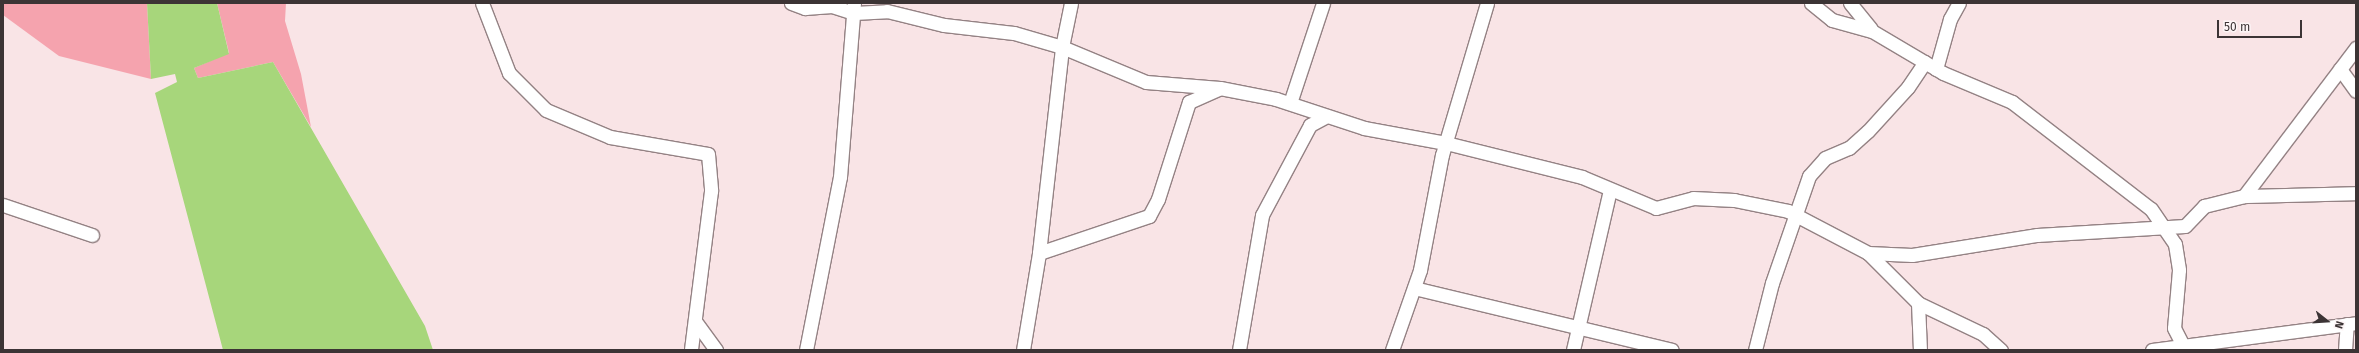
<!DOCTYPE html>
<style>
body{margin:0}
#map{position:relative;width:2359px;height:353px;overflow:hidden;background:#f9e4e6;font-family:"Fira Sans",sans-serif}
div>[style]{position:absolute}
.green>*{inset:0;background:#f5a3ae}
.water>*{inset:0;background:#a7d67b}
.roads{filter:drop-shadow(1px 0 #948284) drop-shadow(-1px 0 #948284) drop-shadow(0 1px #948284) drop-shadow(0 -1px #948284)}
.street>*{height:13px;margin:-6.5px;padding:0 6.5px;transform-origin:6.5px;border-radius:6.5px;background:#fff}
span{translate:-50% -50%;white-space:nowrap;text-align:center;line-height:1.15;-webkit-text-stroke:4px #fdf5f6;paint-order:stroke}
.frame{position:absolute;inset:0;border:4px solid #3c3435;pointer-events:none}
.north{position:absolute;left:2307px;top:301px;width:40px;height:40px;-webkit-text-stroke:3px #fdf5f6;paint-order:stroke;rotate:107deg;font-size:11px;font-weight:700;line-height:16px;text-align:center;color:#3c3435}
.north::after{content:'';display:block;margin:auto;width:14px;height:18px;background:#3c3435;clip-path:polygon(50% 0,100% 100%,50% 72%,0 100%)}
.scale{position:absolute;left:2217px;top:20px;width:85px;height:18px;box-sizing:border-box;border:2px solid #3c3435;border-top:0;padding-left:5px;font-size:12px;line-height:14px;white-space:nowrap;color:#3c3435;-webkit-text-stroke:3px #fdf5f6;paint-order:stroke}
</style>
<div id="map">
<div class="green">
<i style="clip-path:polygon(3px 3px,147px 3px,151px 79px,59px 56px,3px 15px)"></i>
<i style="clip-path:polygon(217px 3px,286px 3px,285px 21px,301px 74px,311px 127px,273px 62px,198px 78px,194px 68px,229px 53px)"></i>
</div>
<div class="water">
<i style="clip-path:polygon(147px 3px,217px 3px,229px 54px,194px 68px,198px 78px,273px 62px,425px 326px,433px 350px,223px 350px,155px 93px,177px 82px,175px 74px,151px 79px)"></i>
</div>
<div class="roads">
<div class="street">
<i style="left:482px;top:3px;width:75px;rotate:68.9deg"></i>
<i style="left:509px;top:73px;width:52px;rotate:45deg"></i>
<i style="left:546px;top:110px;width:69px;rotate:22.9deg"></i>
<i style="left:610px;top:137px;width:99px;rotate:9.8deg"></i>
<i style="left:708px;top:154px;width:37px;rotate:85deg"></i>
<i style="left:711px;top:191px;width:160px;rotate:97.2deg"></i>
<i style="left:791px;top:3px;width:15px;rotate:20deg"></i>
<i style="left:805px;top:8px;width:27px;rotate:-4deg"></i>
<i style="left:832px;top:6px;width:23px;rotate:18deg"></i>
<i style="left:854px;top:13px;width:33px;rotate:-3deg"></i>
<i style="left:887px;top:11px;width:59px;rotate:13.8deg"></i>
<i style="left:944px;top:25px;width:70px;rotate:6.5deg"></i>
<i style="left:1014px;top:33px;width:50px;rotate:16.3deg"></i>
<i style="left:1062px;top:47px;width:91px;rotate:22.6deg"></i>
<i style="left:1146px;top:82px;width:74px;rotate:4.6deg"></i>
<i style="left:1220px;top:88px;width:57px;rotate:11.1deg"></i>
<i style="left:1276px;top:99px;width:93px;rotate:18.2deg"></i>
<i style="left:1364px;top:128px;width:83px;rotate:10.4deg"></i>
<i style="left:1446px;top:143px;width:140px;rotate:14deg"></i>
<i style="left:1582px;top:177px;width:80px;rotate:22.7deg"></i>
<i style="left:1656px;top:208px;width:38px;rotate:-15deg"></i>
<i style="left:1693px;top:198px;width:41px;rotate:2.8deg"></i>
<i style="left:1734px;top:200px;width:55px;rotate:11.5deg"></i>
<i style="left:1788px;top:211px;width:90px;rotate:27.7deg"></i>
<i style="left:1868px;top:253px;width:71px;rotate:45deg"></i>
<i style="left:1918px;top:303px;width:72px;rotate:25.5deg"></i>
<i style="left:1983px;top:334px;width:24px;rotate:42deg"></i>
<i style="left:1811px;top:3px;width:27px;rotate:39deg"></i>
<i style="left:1832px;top:20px;width:41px;rotate:15.4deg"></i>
<i style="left:1872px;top:31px;width:82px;rotate:30.6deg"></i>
<i style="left:1943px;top:73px;width:75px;rotate:22.8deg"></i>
<i style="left:2012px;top:102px;width:175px;rotate:37.6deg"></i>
<i style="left:2151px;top:209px;width:42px;rotate:55.6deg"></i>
<i style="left:2175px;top:244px;width:26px;rotate:81deg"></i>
<i style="left:2179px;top:270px;width:58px;rotate:94.9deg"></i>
<i style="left:2174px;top:328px;width:20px;rotate:63deg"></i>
<i style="left:1850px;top:3px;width:33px;rotate:51deg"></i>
<i style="left:1936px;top:69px;width:52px;rotate:-74.4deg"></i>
<i style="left:1950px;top:19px;width:18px;rotate:-61deg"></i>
<i style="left:2340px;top:69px;width:27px;rotate:54deg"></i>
<i style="left:1290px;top:103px;width:105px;rotate:-71.7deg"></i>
<i style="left:2244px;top:196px;width:112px;rotate:-1.5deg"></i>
<i style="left:3px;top:205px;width:94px;rotate:18.6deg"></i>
<i style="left:1039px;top:253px;width:116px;rotate:-18.6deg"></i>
<i style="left:1149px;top:216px;width:19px;rotate:-62deg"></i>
<i style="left:1158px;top:199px;width:102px;rotate:-72.3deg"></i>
<i style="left:1189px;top:102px;width:32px;rotate:-24deg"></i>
<i style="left:1868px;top:253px;width:44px;rotate:2.6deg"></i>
<i style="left:1912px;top:255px;width:127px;rotate:-9.1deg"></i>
<i style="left:2037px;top:235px;width:148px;rotate:-3.5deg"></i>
<i style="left:2185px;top:226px;width:28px;rotate:-46deg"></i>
<i style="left:2204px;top:206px;width:41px;rotate:-14deg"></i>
<i style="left:2244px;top:196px;width:186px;rotate:-52.9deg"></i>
<i style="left:1414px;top:288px;width:265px;rotate:13.5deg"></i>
<i style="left:1918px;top:303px;width:47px;rotate:87.6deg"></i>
<i style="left:695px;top:321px;width:36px;rotate:54deg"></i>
<i style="left:806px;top:350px;width:176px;rotate:-78.9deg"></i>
<i style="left:840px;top:177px;width:175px;rotate:-85.4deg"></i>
<i style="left:1023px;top:350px;width:98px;rotate:-80.6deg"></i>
<i style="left:1039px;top:253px;width:207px;rotate:-83.6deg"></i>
<i style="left:1062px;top:47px;width:45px;rotate:-78.4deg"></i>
<i style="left:1239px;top:350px;width:137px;rotate:-80.3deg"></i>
<i style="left:1262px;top:215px;width:102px;rotate:-61.9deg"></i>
<i style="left:1310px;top:125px;width:19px;rotate:-28deg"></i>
<i style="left:1392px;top:350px;width:85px;rotate:-70.7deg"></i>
<i style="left:1420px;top:270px;width:117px;rotate:-79.2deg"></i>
<i style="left:1442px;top:155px;width:159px;rotate:-73.5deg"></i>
<i style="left:1573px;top:350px;width:164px;rotate:-77deg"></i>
<i style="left:1755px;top:350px;width:69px;rotate:-75.8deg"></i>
<i style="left:1772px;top:283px;width:113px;rotate:-70.9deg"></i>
<i style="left:1809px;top:176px;width:24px;rotate:-48deg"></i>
<i style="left:1825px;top:158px;width:26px;rotate:-23deg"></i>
<i style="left:1849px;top:148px;width:25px;rotate:-42deg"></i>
<i style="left:1868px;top:131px;width:59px;rotate:-47.7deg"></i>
<i style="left:1908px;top:87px;width:30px;rotate:-56deg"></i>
<i style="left:2152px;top:350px;width:206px;rotate:-7.5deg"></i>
<i style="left:2345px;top:350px;width:26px;rotate:-86deg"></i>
</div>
</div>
<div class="frame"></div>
<div class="north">N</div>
<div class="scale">50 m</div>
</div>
